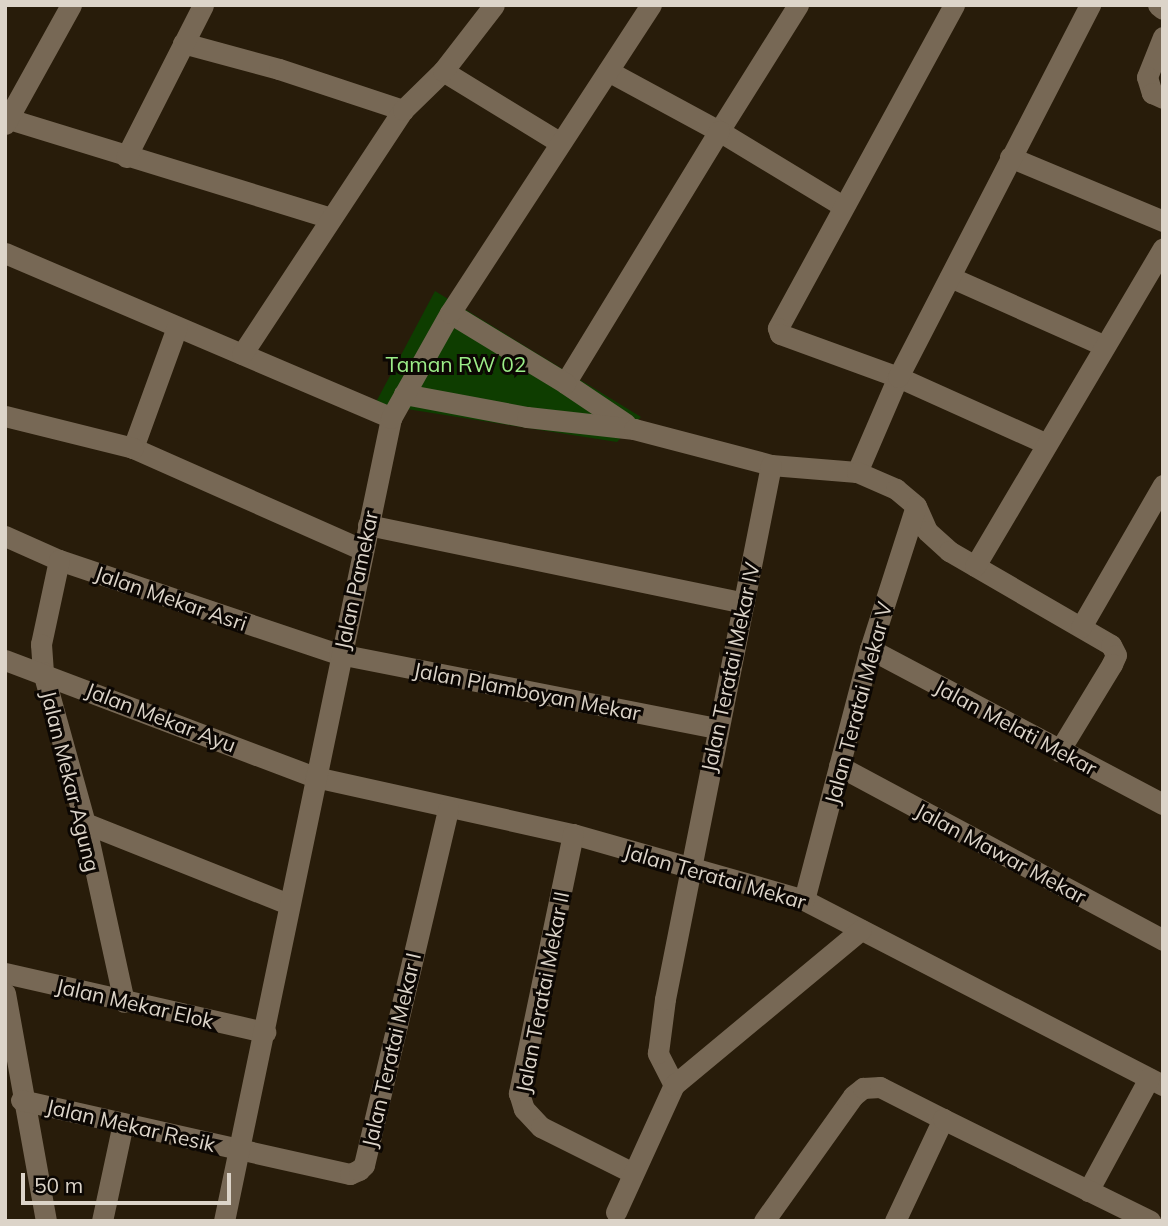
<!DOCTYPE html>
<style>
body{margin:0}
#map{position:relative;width:1168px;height:1226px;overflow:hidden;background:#281c0a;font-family:Mulish,sans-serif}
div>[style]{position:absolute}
.green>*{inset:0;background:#0e3d00}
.minor>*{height:21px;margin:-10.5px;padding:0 10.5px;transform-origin:10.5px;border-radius:10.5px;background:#776855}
span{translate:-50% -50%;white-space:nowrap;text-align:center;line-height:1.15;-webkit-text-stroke:6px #0c0703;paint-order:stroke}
.park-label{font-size:21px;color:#9ced88}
.street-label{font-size:21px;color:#dcd4c9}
.frame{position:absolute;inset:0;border:7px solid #dcd4c9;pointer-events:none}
.scale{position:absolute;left:21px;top:1173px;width:210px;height:32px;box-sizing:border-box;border:4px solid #dcd4c9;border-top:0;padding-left:9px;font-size:21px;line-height:24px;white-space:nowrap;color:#dcd4c9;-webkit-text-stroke:5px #0c0703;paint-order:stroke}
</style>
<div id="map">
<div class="green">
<i style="clip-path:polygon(435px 291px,641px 417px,617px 442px,375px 404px)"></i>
</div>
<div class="minor">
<i style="left:798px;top:5px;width:149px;rotate:122.1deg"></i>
<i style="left:719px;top:131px;width:145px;rotate:31.2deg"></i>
<i style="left:954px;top:5px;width:368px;rotate:118.6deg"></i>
<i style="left:778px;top:328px;width:6px;rotate:72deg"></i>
<i style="left:780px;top:334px;width:126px;rotate:20deg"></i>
<i style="left:898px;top:377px;width:161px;rotate:24.2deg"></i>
<i style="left:1158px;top:5px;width:6px;rotate:39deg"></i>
<i style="left:1163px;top:37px;width:43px;rotate:111.8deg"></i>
<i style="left:1147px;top:77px;width:17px;rotate:73deg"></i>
<i style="left:1152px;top:93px;width:12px;rotate:24deg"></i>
<i style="left:183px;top:43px;width:99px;rotate:15.2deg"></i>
<i style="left:279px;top:69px;width:131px;rotate:18.3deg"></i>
<i style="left:443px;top:71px;width:136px;rotate:31.5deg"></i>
<i style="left:608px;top:71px;width:126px;rotate:28.4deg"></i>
<i style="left:719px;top:131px;width:295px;rotate:121.4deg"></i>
<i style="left:565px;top:383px;width:73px;rotate:33.9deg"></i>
<i style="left:9px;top:119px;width:337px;rotate:17.1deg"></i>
<i style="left:5px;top:124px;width:136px;rotate:-61deg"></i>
<i style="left:126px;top:157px;width:170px;rotate:-63.1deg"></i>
<i style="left:1010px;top:157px;width:166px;rotate:22.7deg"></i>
<i style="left:5px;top:253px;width:420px;rotate:23.1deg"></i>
<i style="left:950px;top:277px;width:167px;rotate:24deg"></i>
<i style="left:450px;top:313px;width:135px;rotate:31.3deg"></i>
<i style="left:177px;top:327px;width:129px;rotate:110deg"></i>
<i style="left:133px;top:448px;width:249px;rotate:23.9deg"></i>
<i style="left:242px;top:354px;width:292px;rotate:-56.6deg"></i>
<i style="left:403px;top:110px;width:56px;rotate:-44.3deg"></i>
<i style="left:443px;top:71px;width:83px;rotate:-52.3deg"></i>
<i style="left:404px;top:394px;width:125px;rotate:10.6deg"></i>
<i style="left:527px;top:417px;width:108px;rotate:6.4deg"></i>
<i style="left:634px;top:429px;width:142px;rotate:14.7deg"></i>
<i style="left:771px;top:465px;width:86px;rotate:4.7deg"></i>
<i style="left:857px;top:472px;width:103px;rotate:-66.7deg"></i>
<i style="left:898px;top:377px;width:419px;rotate:-62.7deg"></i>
<i style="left:5px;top:416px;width:132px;rotate:14deg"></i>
<i style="left:857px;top:472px;width:43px;rotate:23.6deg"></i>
<i style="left:896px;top:489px;width:26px;rotate:40deg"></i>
<i style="left:916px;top:506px;width:27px;rotate:66deg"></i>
<i style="left:927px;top:531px;width:30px;rotate:42deg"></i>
<i style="left:949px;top:551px;width:187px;rotate:30.1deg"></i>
<i style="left:1111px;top:645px;width:11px;rotate:63deg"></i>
<i style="left:1116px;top:655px;width:10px;rotate:114deg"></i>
<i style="left:1112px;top:664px;width:102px;rotate:121.3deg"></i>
<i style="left:368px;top:525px;width:384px;rotate:11.7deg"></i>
<i style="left:5px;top:536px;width:59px;rotate:24deg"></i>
<i style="left:59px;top:560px;width:295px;rotate:18.6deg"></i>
<i style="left:339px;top:654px;width:383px;rotate:11.1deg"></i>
<i style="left:59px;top:560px;width:86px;rotate:102.1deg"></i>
<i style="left:41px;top:644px;width:28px;rotate:86deg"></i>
<i style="left:43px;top:672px;width:157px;rotate:74.5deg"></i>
<i style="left:85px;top:823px;width:183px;rotate:77.7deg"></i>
<i style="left:975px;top:566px;width:369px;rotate:-59.4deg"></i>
<i style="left:1081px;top:627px;width:164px;rotate:-60deg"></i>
<i style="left:870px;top:649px;width:331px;rotate:27.9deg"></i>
<i style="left:5px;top:660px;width:331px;rotate:20.7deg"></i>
<i style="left:315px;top:777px;width:264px;rotate:12.5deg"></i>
<i style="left:573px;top:834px;width:240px;rotate:15.9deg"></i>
<i style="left:804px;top:900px;width:404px;rotate:27.3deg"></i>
<i style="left:839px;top:766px;width:368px;rotate:28.2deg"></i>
<i style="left:85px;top:823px;width:219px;rotate:21.7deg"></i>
<i style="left:573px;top:834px;width:265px;rotate:101.8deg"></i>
<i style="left:519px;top:1093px;width:17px;rotate:73deg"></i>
<i style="left:524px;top:1109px;width:25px;rotate:47deg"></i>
<i style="left:541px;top:1127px;width:101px;rotate:26.6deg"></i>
<i style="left:804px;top:900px;width:260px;rotate:-75.3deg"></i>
<i style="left:870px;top:649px;width:150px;rotate:-72.2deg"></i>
<i style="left:5px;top:973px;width:267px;rotate:12.8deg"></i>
<i style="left:5px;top:993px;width:232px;rotate:79.8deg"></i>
<i style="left:674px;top:1085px;width:36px;rotate:-117deg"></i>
<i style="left:658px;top:1053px;width:54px;rotate:-82.6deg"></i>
<i style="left:665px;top:999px;width:544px;rotate:-78.77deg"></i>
<i style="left:21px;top:1100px;width:337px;rotate:12.7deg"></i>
<i style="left:350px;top:1174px;width:10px;rotate:-24deg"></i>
<i style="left:359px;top:1170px;width:7px;rotate:-45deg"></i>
<i style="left:364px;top:1165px;width:366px;rotate:-76.7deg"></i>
<i style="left:1088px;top:1191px;width:128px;rotate:-61.6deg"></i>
<i style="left:616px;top:1212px;width:140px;rotate:-65.5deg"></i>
<i style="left:674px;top:1085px;width:243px;rotate:-39.7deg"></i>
<i style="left:102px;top:1221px;width:100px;rotate:-77.9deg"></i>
<i style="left:224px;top:1221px;width:820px;rotate:-78.25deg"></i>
<i style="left:391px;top:418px;width:120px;rotate:-60.7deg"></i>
<i style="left:450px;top:313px;width:368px;rotate:-56.9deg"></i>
<i style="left:764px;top:1221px;width:153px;rotate:-54.5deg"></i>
<i style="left:853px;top:1096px;width:13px;rotate:-39deg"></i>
<i style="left:863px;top:1088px;width:17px;rotate:-3deg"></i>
<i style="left:880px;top:1087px;width:71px;rotate:26.9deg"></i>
<i style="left:895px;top:1221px;width:113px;rotate:-64.8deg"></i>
<i style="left:943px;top:1119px;width:231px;rotate:26.2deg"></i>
</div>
<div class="park-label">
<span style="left:456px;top:364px">Taman RW 02</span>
</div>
<div class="street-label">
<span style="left:356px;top:580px;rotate:-78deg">Jalan Pamekar</span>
<span style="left:171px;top:598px;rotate:19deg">Jalan Mekar Asri</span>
<span style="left:730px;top:667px;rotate:-78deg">Jalan Teratai Mekar IV</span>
<span style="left:527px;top:691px;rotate:11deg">Jalan Plamboyan Mekar</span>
<span style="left:858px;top:703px;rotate:-75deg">Jalan Teratai Mekar V</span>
<span style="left:161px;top:717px;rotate:21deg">Jalan Mekar Ayu</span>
<span style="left:1016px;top:727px;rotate:28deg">Jalan Melati Mekar</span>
<span style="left:71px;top:781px;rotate:76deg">Jalan Mekar Agung</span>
<span style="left:1001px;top:853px;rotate:28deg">Jalan Mawar Mekar</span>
<span style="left:715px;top:876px;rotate:16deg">Jalan Teratai Mekar</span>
<span style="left:542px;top:992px;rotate:-79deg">Jalan Teratai Mekar II</span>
<span style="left:135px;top:1003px;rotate:13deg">Jalan Mekar Elok</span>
<span style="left:391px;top:1050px;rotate:-77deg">Jalan Teratai Mekar I</span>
<span style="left:131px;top:1125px;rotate:13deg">Jalan Mekar Resik</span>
</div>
<div class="frame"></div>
<div class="scale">50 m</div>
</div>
